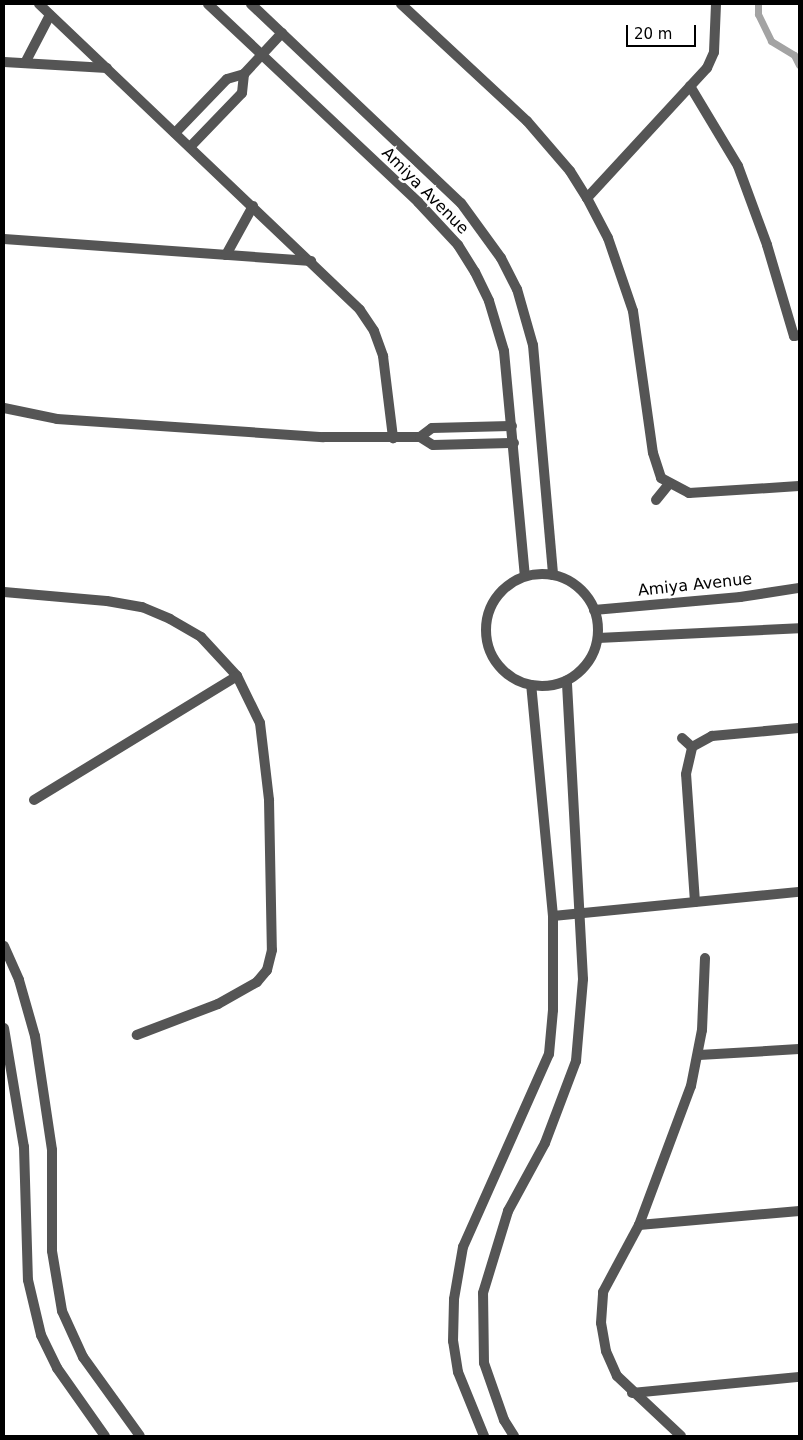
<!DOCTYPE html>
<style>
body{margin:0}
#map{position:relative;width:803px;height:1440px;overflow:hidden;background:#fff;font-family:"DejaVu Sans",sans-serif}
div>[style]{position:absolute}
.stream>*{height:7px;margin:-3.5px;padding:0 3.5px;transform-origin:3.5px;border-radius:3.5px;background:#a3a3a3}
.minor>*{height:10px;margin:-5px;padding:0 5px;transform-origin:5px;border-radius:5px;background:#555}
.minor>.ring{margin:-5px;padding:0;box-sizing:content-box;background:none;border:10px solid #555;border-radius:50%}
span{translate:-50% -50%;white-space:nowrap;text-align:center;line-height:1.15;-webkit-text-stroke:5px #fff;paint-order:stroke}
.street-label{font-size:16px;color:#000}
.frame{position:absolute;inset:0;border:5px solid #000;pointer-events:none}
.scale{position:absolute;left:626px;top:25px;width:70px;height:22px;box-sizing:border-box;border:2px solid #000;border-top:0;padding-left:6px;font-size:15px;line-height:18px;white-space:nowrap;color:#000;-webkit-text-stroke:4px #fff;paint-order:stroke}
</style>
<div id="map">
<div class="stream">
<i style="left:758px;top:4px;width:10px;rotate:90deg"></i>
<i style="left:758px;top:14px;width:30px;rotate:64deg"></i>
<i style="left:771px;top:41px;width:27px;rotate:31deg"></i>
<i style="left:794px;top:55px;width:11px;rotate:63deg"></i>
</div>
<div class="minor">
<i style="left:39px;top:4px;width:443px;rotate:43.6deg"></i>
<i style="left:360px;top:310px;width:25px;rotate:56deg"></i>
<i style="left:374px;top:331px;width:27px;rotate:70deg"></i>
<i style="left:383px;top:356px;width:83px;rotate:83deg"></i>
<i style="left:208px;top:4px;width:289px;rotate:43.3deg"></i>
<i style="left:418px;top:202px;width:59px;rotate:47.1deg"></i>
<i style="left:458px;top:245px;width:32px;rotate:58deg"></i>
<i style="left:475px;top:272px;width:32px;rotate:64deg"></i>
<i style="left:489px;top:301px;width:52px;rotate:73.3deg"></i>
<i style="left:504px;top:351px;width:226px;rotate:84.7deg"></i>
<i style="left:251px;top:4px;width:289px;rotate:43.5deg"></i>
<i style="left:461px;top:203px;width:68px;rotate:54deg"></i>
<i style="left:501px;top:258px;width:35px;rotate:63deg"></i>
<i style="left:517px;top:289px;width:58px;rotate:74.1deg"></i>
<i style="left:533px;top:345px;width:231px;rotate:85deg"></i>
<i style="left:401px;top:4px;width:172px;rotate:42.9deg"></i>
<i style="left:527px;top:121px;width:66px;rotate:49.3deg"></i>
<i style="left:570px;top:171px;width:32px;rotate:58deg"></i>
<i style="left:587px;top:198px;width:45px;rotate:62.3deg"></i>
<i style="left:608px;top:238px;width:77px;rotate:71.1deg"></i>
<i style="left:633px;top:311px;width:143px;rotate:82deg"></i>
<i style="left:653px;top:453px;width:26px;rotate:72deg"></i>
<i style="left:661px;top:478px;width:32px;rotate:28deg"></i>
<i style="left:689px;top:493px;width:110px;rotate:-3.6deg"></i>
<i style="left:4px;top:62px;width:103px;rotate:3.3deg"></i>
<i style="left:25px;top:63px;width:54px;rotate:-62.5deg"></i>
<i style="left:690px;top:86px;width:93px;rotate:59deg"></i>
<i style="left:738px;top:166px;width:84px;rotate:69.8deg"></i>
<i style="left:767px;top:245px;width:95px;rotate:73.5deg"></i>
<i style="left:794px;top:336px;width:5px;rotate:-11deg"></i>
<i style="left:175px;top:133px;width:75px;rotate:-46.1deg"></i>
<i style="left:227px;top:79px;width:18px;rotate:-16deg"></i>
<i style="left:244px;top:74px;width:56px;rotate:-47.2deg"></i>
<i style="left:190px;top:147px;width:75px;rotate:-46.1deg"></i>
<i style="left:242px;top:93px;width:19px;rotate:-84deg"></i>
<i style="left:587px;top:198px;width:177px;rotate:-47.3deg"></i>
<i style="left:707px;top:68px;width:17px;rotate:-66deg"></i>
<i style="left:714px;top:52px;width:48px;rotate:-87.6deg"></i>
<i style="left:4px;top:239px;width:308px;rotate:4.1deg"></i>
<i style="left:226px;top:255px;width:56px;rotate:-61.1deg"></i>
<i style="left:4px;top:408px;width:54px;rotate:11.7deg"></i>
<i style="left:57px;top:419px;width:267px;rotate:3.9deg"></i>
<i style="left:323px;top:437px;width:97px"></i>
<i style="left:420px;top:437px;width:15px;rotate:32deg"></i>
<i style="left:433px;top:445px;width:81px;rotate:-1.4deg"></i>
<i style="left:420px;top:437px;width:15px;rotate:-37deg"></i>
<i style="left:432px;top:428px;width:80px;rotate:-1.4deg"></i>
<i style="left:656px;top:500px;width:19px;rotate:-51deg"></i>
<i class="ring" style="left:486px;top:574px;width:102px;height:102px"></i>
<i style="left:4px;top:592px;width:103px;rotate:5deg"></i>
<i style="left:107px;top:601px;width:36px;rotate:10deg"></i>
<i style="left:142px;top:607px;width:30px;rotate:23deg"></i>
<i style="left:170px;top:619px;width:36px;rotate:30deg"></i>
<i style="left:201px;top:637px;width:53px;rotate:47.3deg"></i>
<i style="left:237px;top:676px;width:52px;rotate:63.9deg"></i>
<i style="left:260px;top:723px;width:78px;rotate:83.3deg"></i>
<i style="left:269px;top:800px;width:150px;rotate:88.9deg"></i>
<i style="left:272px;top:950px;width:21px;rotate:104deg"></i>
<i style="left:267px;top:970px;width:16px;rotate:130deg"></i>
<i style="left:257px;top:982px;width:45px;rotate:150.6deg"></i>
<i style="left:218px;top:1004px;width:87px;rotate:159.1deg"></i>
<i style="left:594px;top:610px;width:147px;rotate:-5.1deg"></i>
<i style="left:740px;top:597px;width:60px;rotate:-8.7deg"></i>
<i style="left:598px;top:638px;width:201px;rotate:-2.8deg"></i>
<i style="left:682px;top:738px;width:13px;rotate:42deg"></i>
<i style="left:34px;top:800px;width:238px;rotate:-31.4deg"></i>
<i style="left:695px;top:902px;width:128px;rotate:-94deg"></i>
<i style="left:686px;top:774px;width:28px;rotate:-77deg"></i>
<i style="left:692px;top:747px;width:23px;rotate:-29deg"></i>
<i style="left:712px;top:736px;width:87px;rotate:-5.3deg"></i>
<i style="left:553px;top:916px;width:247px;rotate:-5.6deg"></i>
<i style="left:4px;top:946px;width:37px;rotate:66deg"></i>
<i style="left:19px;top:980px;width:58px;rotate:74.1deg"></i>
<i style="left:35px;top:1036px;width:115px;rotate:81.5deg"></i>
<i style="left:52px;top:1150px;width:101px;rotate:90deg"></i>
<i style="left:52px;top:1251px;width:61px;rotate:80.5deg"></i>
<i style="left:62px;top:1311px;width:51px;rotate:65.5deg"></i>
<i style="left:83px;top:1357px;width:97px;rotate:54.2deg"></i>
<i style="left:4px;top:1028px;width:121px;rotate:80.5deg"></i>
<i style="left:24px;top:1147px;width:133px;rotate:88.3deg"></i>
<i style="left:28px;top:1280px;width:57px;rotate:76.7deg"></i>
<i style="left:41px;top:1335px;width:37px;rotate:64deg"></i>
<i style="left:57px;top:1368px;width:83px;rotate:54.8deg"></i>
<i style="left:699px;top:1055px;width:100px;rotate:-3.4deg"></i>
<i style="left:639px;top:1225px;width:161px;rotate:-5deg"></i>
<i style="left:632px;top:1393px;width:168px;rotate:-5.5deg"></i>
<i style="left:484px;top:1436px;width:69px;rotate:-112.1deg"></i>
<i style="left:458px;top:1372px;width:31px;rotate:-99deg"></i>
<i style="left:453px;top:1341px;width:42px;rotate:-88.6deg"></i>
<i style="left:454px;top:1299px;width:53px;rotate:-80.2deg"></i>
<i style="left:463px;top:1247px;width:211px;rotate:-66deg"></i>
<i style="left:549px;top:1054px;width:44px;rotate:-84.8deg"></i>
<i style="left:553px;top:1010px;width:94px;rotate:-90deg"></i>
<i style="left:553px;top:916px;width:232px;rotate:-95.4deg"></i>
<i style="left:514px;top:1436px;width:19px;rotate:-122deg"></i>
<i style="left:504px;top:1420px;width:60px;rotate:-109.3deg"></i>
<i style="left:484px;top:1363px;width:70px;rotate:-90.8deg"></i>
<i style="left:483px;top:1293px;width:86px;rotate:-73deg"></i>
<i style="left:508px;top:1211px;width:77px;rotate:-61.4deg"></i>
<i style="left:545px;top:1143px;width:88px;rotate:-69.3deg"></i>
<i style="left:576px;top:1061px;width:82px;rotate:-85.1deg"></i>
<i style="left:583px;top:979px;width:299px;rotate:-93.1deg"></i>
<i style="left:681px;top:1436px;width:88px;rotate:-136.8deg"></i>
<i style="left:617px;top:1376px;width:27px;rotate:-114deg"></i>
<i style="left:606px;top:1351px;width:28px;rotate:-100deg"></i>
<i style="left:601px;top:1323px;width:31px;rotate:-86deg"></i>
<i style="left:603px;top:1292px;width:76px;rotate:-61.8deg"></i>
<i style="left:639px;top:1225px;width:148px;rotate:-69.5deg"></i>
<i style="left:691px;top:1086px;width:57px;rotate:-78.9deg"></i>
<i style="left:702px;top:1030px;width:72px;rotate:-87.6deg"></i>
</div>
<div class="street-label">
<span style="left:425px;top:191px;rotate:45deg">Amiya Avenue</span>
<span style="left:695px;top:585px;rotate:-6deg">Amiya Avenue</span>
</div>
<div class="frame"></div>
<div class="scale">20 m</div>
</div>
